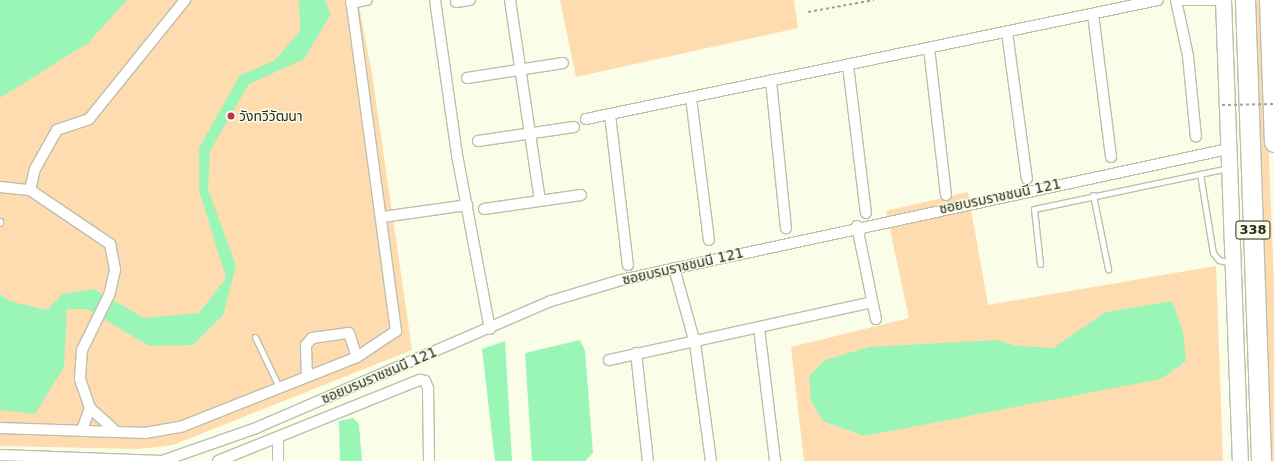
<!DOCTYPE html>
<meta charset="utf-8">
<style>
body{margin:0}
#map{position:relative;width:1274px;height:461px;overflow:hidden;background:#fafde7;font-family:"DejaVu Sans","Noto Sans Thai",sans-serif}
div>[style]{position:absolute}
.green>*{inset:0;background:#ffdcb0}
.water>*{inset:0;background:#99f6b7}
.path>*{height:2px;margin-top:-1px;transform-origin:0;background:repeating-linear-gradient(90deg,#9fa191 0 3px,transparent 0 6px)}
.roads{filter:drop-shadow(1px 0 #bdbfab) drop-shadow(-1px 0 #bdbfab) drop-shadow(0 1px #bdbfab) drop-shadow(0 -1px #bdbfab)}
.lane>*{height:5px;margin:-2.5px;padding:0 2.5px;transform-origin:2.5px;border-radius:2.5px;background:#fff}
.street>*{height:10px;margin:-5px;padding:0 5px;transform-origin:5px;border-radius:5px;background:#fff}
.secondary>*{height:15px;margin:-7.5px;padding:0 7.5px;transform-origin:7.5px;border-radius:7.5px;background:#fff}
.highway>*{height:19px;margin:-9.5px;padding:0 9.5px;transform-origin:9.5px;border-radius:9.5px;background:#fff}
.path-bridge>*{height:2px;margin-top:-1px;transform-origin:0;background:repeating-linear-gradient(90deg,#9fa191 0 3px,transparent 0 6px)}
.dots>*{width:11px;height:11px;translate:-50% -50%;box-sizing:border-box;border:2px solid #fafde7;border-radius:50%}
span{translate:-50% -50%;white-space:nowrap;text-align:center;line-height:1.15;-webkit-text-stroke:3px #fafde7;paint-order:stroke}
.shield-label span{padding:1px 3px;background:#fafde7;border:1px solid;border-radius:3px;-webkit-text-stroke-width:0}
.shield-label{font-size:13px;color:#282921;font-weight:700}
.poi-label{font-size:14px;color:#282921}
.left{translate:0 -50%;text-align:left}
.street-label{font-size:14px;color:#282921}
</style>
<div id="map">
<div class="green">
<i style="clip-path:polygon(0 0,358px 0,372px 74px,412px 350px,173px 445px,138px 449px,0 446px)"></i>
<i style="clip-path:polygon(560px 0,794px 0,798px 28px,576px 77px)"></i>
<i style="clip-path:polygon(1253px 0,1263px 0,1274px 285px,1274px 461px,1269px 461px)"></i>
<i style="clip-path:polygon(968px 192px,988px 305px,1216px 266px,1223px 461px,804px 461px,791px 347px,909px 318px,886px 211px)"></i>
</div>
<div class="water">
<i style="clip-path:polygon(0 0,127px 0,88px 43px,0 98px)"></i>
<i style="clip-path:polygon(299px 0,325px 0,331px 14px,304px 59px,249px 84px,210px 151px,208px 189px,236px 266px,223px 315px,193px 345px,149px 346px,87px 309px,67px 309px,64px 367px,35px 414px,0 410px,0 294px,9px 301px,47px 310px,63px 294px,94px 289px,144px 318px,199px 313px,226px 278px,199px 190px,199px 148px,240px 75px,274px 61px,300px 31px)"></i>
<i style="clip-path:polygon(1172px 301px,1183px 332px,1186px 361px,1161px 379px,864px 436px,823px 421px,811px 401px,809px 376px,825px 360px,869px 347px,997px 340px,1017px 346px,1053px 348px,1106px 312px)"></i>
<i style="clip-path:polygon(580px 340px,585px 351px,593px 453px,585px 461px,532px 461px,525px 353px)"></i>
<i style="clip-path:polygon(505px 341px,512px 461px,495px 461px,482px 349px)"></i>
<i style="clip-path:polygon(353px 418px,359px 424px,362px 461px,340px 461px,339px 421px)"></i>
</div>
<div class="path">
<i style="left:808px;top:12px;width:67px;rotate:-10.3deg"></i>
</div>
<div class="roads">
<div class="lane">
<i style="left:1200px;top:174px;width:80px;rotate:80.7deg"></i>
<i style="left:1213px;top:253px;width:9px;rotate:49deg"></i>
<i style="left:1219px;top:260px;width:11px;rotate:15deg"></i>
<i style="left:1093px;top:195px;width:76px;rotate:78.5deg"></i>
<i style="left:0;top:221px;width:2px;rotate:90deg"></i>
<i style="left:1040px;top:264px;width:55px;rotate:-96.2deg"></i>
<i style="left:1034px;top:209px;width:198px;rotate:-11.9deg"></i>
<i style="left:255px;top:337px;width:55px;rotate:64.4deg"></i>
</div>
<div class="street">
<i style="left:435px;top:0;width:157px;rotate:81.9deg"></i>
<i style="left:457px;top:155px;width:177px;rotate:79.3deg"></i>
<i style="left:510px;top:0;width:203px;rotate:81.5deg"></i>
<i style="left:1176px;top:0;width:57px;rotate:77.9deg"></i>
<i style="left:1188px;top:56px;width:81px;rotate:84.4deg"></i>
<i style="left:1181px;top:0;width:40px"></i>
<i style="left:456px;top:2px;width:14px;rotate:-8deg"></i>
<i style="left:351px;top:3px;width:16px;rotate:-11deg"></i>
<i style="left:1093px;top:14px;width:144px;rotate:82.8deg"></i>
<i style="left:1007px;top:32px;width:148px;rotate:82.3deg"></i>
<i style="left:929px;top:48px;width:148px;rotate:83.4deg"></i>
<i style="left:848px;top:65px;width:149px;rotate:83.1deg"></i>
<i style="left:467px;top:78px;width:97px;rotate:-8.9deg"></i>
<i style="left:771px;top:81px;width:148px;rotate:84.2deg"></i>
<i style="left:691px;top:98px;width:143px;rotate:82.8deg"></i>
<i style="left:610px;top:115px;width:151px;rotate:83.2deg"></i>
<i style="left:586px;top:119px;width:584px;rotate:-11.75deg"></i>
<i style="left:478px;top:141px;width:97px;rotate:-8.3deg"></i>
<i style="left:0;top:187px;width:30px;rotate:6deg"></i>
<i style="left:30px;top:190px;width:97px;rotate:34deg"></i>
<i style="left:110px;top:244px;width:26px;rotate:79deg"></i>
<i style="left:115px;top:270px;width:26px;rotate:103deg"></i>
<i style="left:109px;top:295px;width:61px;rotate:116.1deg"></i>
<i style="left:82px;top:350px;width:29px;rotate:94deg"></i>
<i style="left:80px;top:379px;width:31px;rotate:71deg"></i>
<i style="left:90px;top:408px;width:31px;rotate:42deg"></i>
<i style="left:30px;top:190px;width:22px;rotate:-77deg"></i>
<i style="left:35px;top:169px;width:45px;rotate:-60.6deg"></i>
<i style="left:57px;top:130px;width:34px;rotate:-19deg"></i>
<i style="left:89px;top:119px;width:153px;rotate:-51.1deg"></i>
<i style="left:484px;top:209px;width:98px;rotate:-8.2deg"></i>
<i style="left:382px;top:217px;width:86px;rotate:-8deg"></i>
<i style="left:857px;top:226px;width:95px;rotate:78.5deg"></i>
<i style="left:674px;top:268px;width:78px;rotate:74.4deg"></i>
<i style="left:695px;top:343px;width:119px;rotate:82.3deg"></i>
<i style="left:759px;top:328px;width:134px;rotate:83.1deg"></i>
<i style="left:636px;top:353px;width:109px;rotate:83.7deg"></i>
<i style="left:609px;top:360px;width:269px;rotate:-12.4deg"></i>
<i style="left:307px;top:376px;width:31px;rotate:-92deg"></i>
<i style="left:306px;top:345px;width:9px;rotate:-49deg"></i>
<i style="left:312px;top:338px;width:37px;rotate:-8deg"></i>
<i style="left:349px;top:333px;width:25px;rotate:72deg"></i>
<i style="left:0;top:428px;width:145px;rotate:2deg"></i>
<i style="left:145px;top:433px;width:39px;rotate:-10deg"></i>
<i style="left:183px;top:426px;width:187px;rotate:-21.6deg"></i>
<i style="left:357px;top:357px;width:47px;rotate:-33.7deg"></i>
<i style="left:396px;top:331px;width:334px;rotate:-97.7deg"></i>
<i style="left:82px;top:430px;width:23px;rotate:-70deg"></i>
<i style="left:278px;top:437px;width:24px;rotate:90deg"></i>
<i style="left:0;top:455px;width:162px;rotate:2.1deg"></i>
<i style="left:162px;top:461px;width:100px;rotate:-19.3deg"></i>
<i style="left:256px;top:428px;width:321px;rotate:-23.3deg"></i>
<i style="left:551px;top:301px;width:73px;rotate:-16.7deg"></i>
<i style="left:621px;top:280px;width:621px;rotate:-12.18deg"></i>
<i style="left:218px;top:461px;width:218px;rotate:-21.9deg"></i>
<i style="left:420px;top:380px;width:5px;rotate:11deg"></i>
<i style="left:425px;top:381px;width:8px;rotate:67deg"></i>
<i style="left:428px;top:388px;width:73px;rotate:89.2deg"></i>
</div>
<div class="secondary">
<i style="left:1223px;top:0;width:461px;rotate:87.9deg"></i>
</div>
<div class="highway">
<i style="left:1245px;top:0;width:461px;rotate:88deg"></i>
<i style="left:1269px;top:0;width:142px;rotate:88deg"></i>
</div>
</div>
<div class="path-bridge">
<i style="left:1222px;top:105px;width:52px;rotate:-1.1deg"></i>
</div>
<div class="dots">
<i style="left:231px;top:116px;background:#c03050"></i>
</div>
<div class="shield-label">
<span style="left:1253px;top:230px">338</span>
</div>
<div class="poi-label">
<span class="left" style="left:239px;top:116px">วังทวีวัฒนา</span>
</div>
<div class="street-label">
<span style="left:1000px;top:196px;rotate:-12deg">ซอยบรมราชชนนี 121</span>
<span style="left:683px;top:266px;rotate:-13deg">ซอยบรมราชชนนี 121</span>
<span style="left:379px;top:375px;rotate:-23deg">ซอยบรมราชชนนี 121</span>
</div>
</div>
